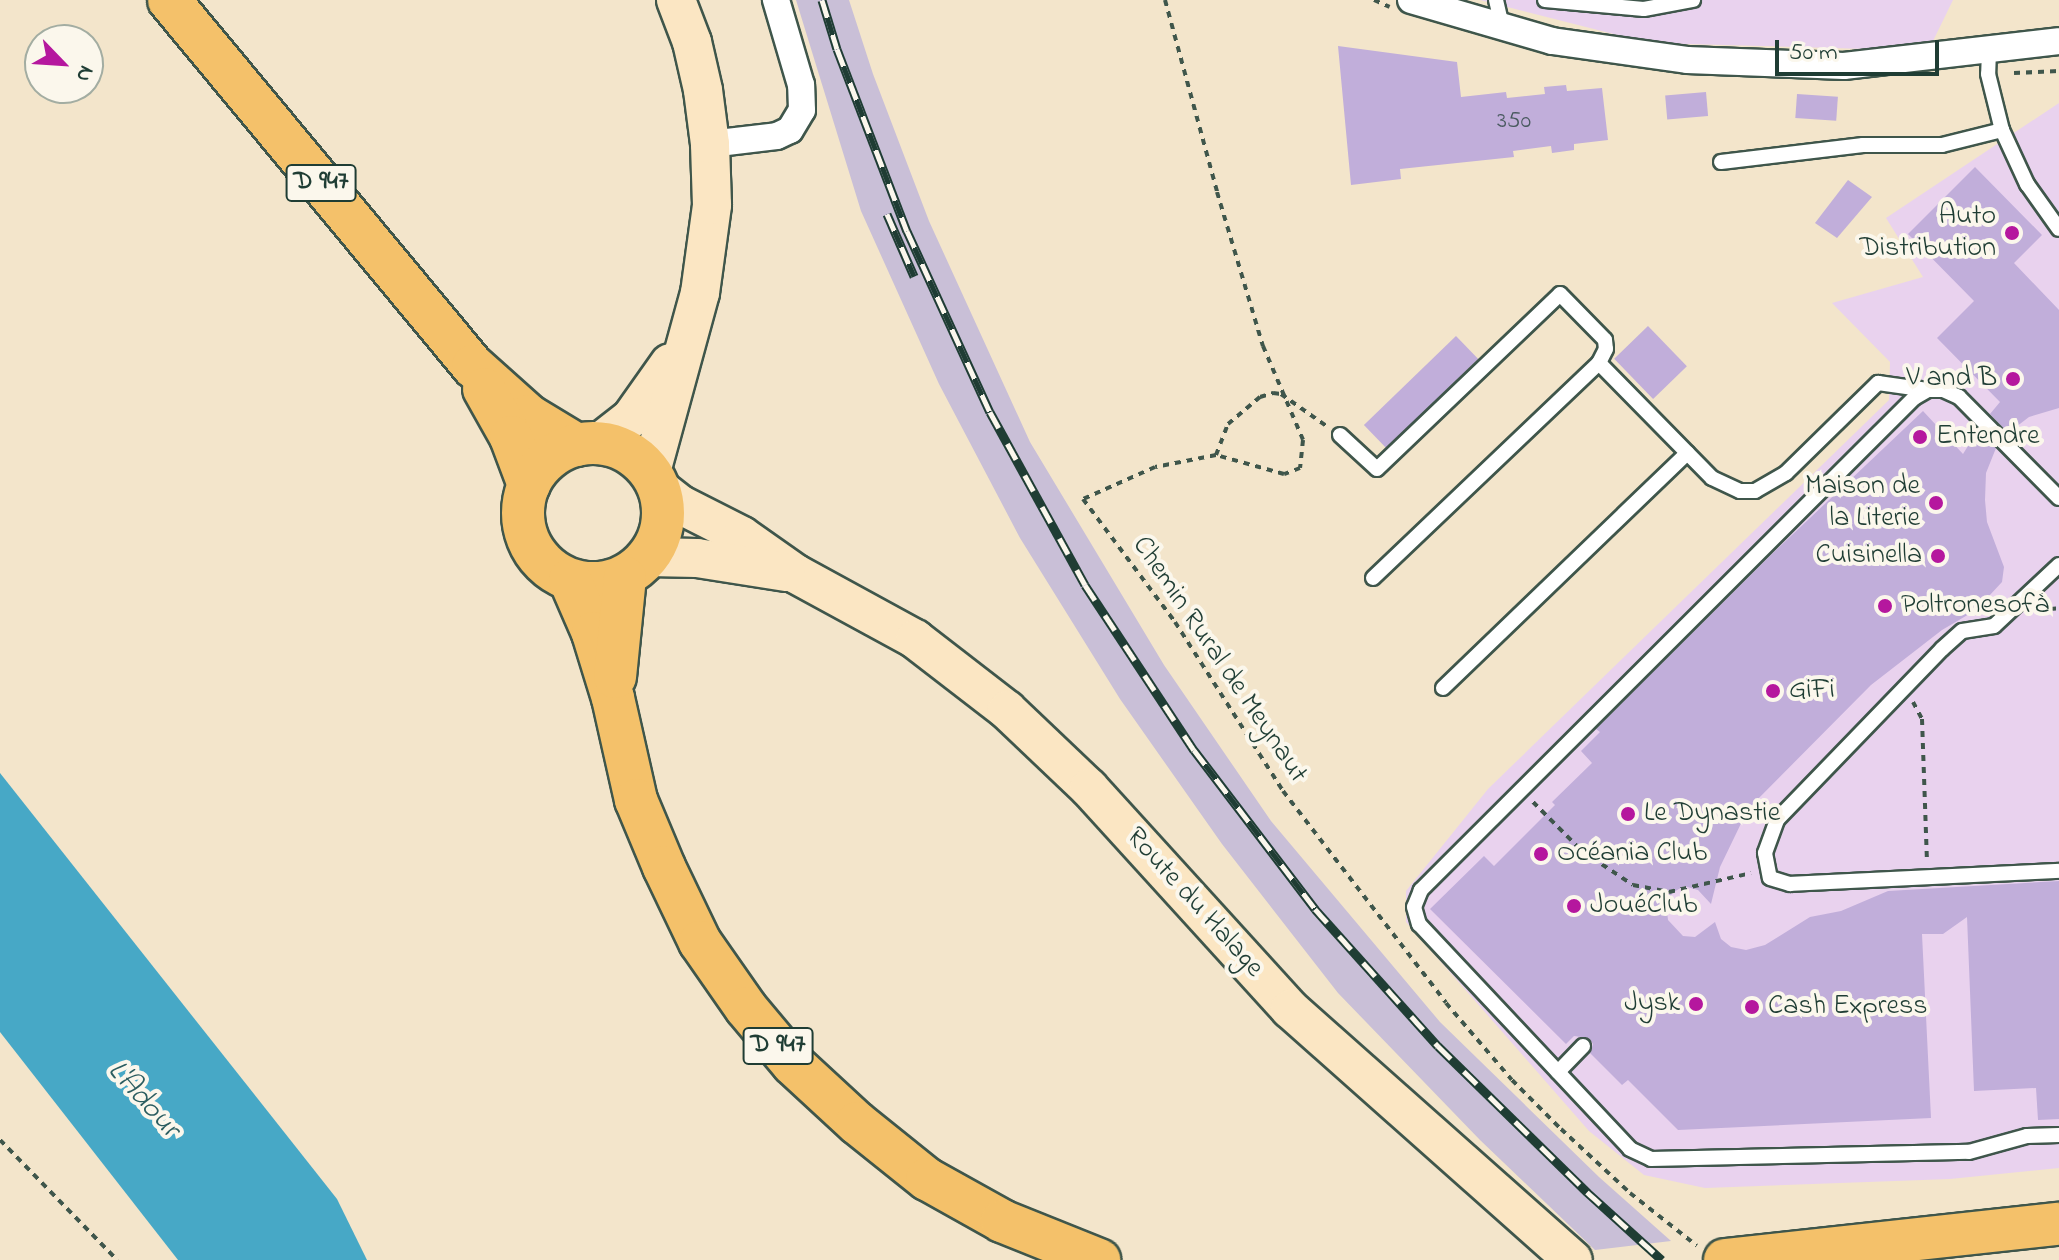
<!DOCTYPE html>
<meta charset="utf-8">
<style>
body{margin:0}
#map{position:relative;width:2059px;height:1260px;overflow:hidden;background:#f3e5cb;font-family:"Indie Flower",sans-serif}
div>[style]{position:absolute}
.built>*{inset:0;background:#e9d2ee}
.industrial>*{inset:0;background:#c9bfd7}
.water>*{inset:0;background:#47a8c6}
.building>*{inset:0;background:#c1aeda;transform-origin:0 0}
.path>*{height:4px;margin-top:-2px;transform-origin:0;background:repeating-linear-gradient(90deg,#3f564b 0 6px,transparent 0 12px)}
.roads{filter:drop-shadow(2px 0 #3f564b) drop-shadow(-2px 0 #3f564b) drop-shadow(0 2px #3f564b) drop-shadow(0 -2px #3f564b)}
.lane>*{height:14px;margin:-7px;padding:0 7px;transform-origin:7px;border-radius:7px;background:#fff}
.street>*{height:26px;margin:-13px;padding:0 13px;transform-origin:13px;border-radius:13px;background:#fff}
.secondary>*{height:38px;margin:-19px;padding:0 19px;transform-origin:19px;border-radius:19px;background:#fbe6c3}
.primary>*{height:42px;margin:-21px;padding:0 21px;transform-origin:21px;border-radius:21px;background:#f4c16a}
.primary>.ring{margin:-21px;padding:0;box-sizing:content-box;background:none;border:42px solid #f4c16a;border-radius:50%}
.rail>*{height:9px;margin-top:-4.5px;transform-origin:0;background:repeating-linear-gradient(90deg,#fbf7ec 0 18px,#1f3d34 0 36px);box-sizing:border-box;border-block:2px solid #1f3d34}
.dots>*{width:22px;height:22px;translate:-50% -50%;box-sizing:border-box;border:4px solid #fbf7ec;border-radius:50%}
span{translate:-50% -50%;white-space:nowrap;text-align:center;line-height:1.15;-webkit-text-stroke:8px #fbf7ec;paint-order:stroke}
.number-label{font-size:24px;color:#48595e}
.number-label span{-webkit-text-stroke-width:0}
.shield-label span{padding:2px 6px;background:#fbf7ec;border:2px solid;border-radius:6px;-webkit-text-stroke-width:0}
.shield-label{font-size:26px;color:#1f3d34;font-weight:700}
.poi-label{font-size:28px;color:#1f3d34}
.right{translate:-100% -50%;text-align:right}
.left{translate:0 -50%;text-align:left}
.street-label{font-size:28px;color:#1f3d34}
.water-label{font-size:30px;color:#2b5d60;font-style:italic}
.north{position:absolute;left:24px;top:24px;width:80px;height:80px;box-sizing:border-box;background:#fbf7ec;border:2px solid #a3ada2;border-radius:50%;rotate:115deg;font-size:22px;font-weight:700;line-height:32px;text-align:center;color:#1f3d34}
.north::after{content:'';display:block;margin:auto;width:28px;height:36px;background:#b5179e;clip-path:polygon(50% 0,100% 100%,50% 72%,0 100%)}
.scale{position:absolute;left:1775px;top:40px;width:164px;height:36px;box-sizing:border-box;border:4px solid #1f3d34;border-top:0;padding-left:10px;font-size:24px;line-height:28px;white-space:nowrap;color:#1f3d34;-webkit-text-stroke:6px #fbf7ec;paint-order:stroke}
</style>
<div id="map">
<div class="built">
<i style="clip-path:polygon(1480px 0,1953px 0,1933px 41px,1867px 49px,1649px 43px)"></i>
<i style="clip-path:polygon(2059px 103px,2059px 1168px,1950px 1179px,1705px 1188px,1644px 1175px,1589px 1131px,1406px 922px,1406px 891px,1488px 789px,1889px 400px,1890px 362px,1832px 303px,1923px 277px,1886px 218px)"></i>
</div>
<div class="industrial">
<i style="clip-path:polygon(796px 0,849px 0,873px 74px,929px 221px,1030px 442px,1164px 665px,1271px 821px,1440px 1022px,1599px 1177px,1671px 1241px,1595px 1250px,1480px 1140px,1338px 993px,1222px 844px,1120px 699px,1020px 538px,939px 384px,861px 211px)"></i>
</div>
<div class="water">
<i style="clip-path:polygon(0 773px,337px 1199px,367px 1260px,178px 1260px,0 1032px)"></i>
</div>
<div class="building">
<i style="clip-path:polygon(1338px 46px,1457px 62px,1461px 97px,1506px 92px,1507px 98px,1545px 94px,1544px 87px,1566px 85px,1567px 91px,1602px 88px,1608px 140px,1574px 144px,1574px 150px,1552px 153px,1551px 146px,1513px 151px,1514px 157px,1400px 169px,1401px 179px,1351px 185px)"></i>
<i style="left:1706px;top:92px;width:24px;height:41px;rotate:85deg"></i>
<i style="left:1797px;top:94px;width:41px;height:24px;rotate:4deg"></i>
<i style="clip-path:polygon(1975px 167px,2042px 235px,2014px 263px,2059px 310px,2059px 408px,2029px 417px,2008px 433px,1990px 414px,2000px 402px,1937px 338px,1974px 301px,1908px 234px)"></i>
<i style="clip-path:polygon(1848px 180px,1872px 197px,1837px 238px,1815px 223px)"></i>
<i style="left:1648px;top:326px;width:56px;height:47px;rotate:46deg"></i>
<i style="left:1456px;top:336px;width:32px;height:128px;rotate:46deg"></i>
<i style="clip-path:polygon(1923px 411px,1963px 454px,1978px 430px,1996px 448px,1986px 473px,1985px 500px,1987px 522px,2004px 567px,2002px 582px,1976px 610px,1942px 630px,1871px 685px,1748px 809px,1720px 867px,1711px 904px,1698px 890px,1684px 886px,1672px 893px,1667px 911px,1668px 920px,1683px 936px,1695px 937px,1715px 922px,1721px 939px,1731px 947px,1746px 950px,1765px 945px,1810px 917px,1841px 911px,1888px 891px,2059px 881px,2059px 1119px,2038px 1120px,2036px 1088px,1974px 1091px,1967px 917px,1943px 934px,1922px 934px,1931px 1118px,1678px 1130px,1628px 1080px,1622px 1085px,1590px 1053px,1593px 1044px,1589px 1038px,1574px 1036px,1566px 1044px,1430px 909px,1484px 856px,1494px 866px,1555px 805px,1552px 802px,1592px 763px,1581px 751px,1600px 732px,1596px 729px,1773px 553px)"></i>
</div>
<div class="path">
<i style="left:1165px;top:0;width:199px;rotate:74.8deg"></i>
<i style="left:1217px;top:192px;width:161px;rotate:73.4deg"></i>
<i style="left:1263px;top:346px;width:102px;rotate:66.9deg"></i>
<i style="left:1303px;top:440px;width:28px;rotate:96deg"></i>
<i style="left:1300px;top:468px;width:17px;rotate:159deg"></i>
<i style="left:1284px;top:474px;width:71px;rotate:-164.4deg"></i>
<i style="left:1216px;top:455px;width:62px;rotate:168.9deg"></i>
<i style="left:1155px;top:467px;width:79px;rotate:156deg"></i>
<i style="left:1083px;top:499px;width:154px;rotate:53.2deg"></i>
<i style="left:1175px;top:622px;width:201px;rotate:57.4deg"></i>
<i style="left:1283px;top:791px;width:267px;rotate:52.4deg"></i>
<i style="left:1446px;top:1003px;width:101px;rotate:49.4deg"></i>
<i style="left:1512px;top:1080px;width:69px;rotate:45deg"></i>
<i style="left:1561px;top:1129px;width:94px;rotate:42.8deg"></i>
<i style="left:1630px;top:1193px;width:85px;rotate:38.3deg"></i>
<i style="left:1374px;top:0;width:17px;rotate:24deg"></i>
<i style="left:2014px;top:73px;width:45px;rotate:-2.5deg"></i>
<i style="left:1216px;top:455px;width:33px;rotate:-69deg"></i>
<i style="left:1228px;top:424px;width:42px;rotate:-40.2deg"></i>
<i style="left:1260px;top:397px;width:14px;rotate:-17deg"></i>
<i style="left:1273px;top:393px;width:8px;rotate:7deg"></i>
<i style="left:1281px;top:394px;width:57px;rotate:35.1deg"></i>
<i style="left:2038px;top:610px;width:21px;rotate:-5deg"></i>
<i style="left:1913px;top:702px;width:19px;rotate:62deg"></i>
<i style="left:1922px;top:719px;width:143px;rotate:88deg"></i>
<i style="left:1533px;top:802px;width:69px;rotate:45deg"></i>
<i style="left:1582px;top:851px;width:61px;rotate:33.7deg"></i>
<i style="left:1633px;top:885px;width:37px;rotate:11deg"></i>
<i style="left:1669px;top:892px;width:84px;rotate:-13deg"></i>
<i style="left:0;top:1140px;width:168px;rotate:45.7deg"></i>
</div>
<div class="roads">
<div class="lane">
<i style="left:1496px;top:0;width:28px;rotate:77deg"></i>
<i style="left:1545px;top:0;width:99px;rotate:5.2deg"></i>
<i style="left:1644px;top:9px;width:50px;rotate:-10.4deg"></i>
<i style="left:1989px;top:50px;width:24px;rotate:92deg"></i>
<i style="left:1988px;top:74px;width:58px;rotate:76deg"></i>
<i style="left:2002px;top:130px;width:60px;rotate:65.2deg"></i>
<i style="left:2027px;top:184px;width:55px;rotate:54.6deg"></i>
<i style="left:1721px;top:162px;width:143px;rotate:-6.8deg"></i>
<i style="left:1863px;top:145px;width:79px"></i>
<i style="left:1942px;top:145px;width:62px;rotate:-14deg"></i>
<i style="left:1340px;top:435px;width:50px;rotate:42.6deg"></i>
<i style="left:1377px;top:469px;width:253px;rotate:-43.7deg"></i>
<i style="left:1560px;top:294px;width:64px;rotate:45.6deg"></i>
<i style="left:1605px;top:340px;width:9px;rotate:84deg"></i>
<i style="left:1606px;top:349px;width:16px;rotate:117deg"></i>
<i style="left:1599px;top:363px;width:161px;rotate:45.5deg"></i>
<i style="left:1712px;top:478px;width:31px;rotate:25deg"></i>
<i style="left:1740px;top:491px;width:15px"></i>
<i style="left:1755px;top:491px;width:36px;rotate:-30deg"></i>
<i style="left:1786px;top:473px;width:129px;rotate:-44.4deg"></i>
<i style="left:1878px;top:383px;width:50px;rotate:8deg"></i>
<i style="left:2059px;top:498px;width:142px;rotate:-134.7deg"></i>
<i style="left:1959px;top:397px;width:17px;rotate:-156deg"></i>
<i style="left:1943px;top:390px;width:15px;rotate:180deg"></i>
<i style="left:1928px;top:390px;width:16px;rotate:150deg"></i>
<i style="left:1914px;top:398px;width:697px;rotate:135.06deg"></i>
<i style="left:1421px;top:890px;width:18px;rotate:112deg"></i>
<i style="left:1414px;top:907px;width:18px;rotate:74deg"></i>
<i style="left:1419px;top:924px;width:308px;rotate:46.8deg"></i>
<i style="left:1630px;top:1149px;width:23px;rotate:25deg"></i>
<i style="left:1651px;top:1159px;width:318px;rotate:-1.3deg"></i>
<i style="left:1969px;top:1152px;width:60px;rotate:-15.4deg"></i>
<i style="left:2027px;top:1136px;width:32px;rotate:-2deg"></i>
<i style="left:2059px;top:565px;width:89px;rotate:136.8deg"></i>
<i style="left:1994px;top:626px;width:32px;rotate:171deg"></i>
<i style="left:1962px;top:631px;width:27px;rotate:138deg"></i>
<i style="left:1942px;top:649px;width:238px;rotate:134deg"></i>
<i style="left:1777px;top:820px;width:35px;rotate:110deg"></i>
<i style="left:1765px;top:853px;width:25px;rotate:79deg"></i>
<i style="left:1770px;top:878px;width:21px;rotate:17deg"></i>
<i style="left:1790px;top:884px;width:269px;rotate:-2.8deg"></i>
<i style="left:1373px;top:578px;width:312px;rotate:-43.6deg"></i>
<i style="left:1443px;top:688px;width:339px;rotate:-43.9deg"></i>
<i style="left:1558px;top:1072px;width:36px;rotate:-46deg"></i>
</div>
<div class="street">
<i style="left:1411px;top:0;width:147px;rotate:16.2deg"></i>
<i style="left:1552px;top:41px;width:136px;rotate:8deg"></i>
<i style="left:1687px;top:60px;width:157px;rotate:2.2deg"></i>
<i style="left:1844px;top:66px;width:216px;rotate:-6.6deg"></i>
<i style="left:710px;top:144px;width:67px;rotate:-6.8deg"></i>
<i style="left:777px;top:136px;width:14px;rotate:-25deg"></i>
<i style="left:790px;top:130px;width:23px;rotate:-59deg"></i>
<i style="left:802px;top:110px;width:25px;rotate:-92deg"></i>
<i style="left:801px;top:85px;width:89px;rotate:-106.4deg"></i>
</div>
<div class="secondary">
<i style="left:599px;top:443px;width:41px;rotate:-38deg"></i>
<i style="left:631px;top:418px;width:67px;rotate:-54.7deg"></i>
<i style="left:651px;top:472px;width:186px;rotate:-74.7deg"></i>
<i style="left:700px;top:293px;width:89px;rotate:-82.2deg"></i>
<i style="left:712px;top:205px;width:61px;rotate:-91.9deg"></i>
<i style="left:710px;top:144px;width:54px;rotate:-97.4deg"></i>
<i style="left:703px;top:90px;width:49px;rotate:-102.9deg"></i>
<i style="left:692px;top:42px;width:45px;rotate:-110.9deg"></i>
<i style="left:659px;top:488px;width:28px;rotate:38deg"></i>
<i style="left:681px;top:505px;width:68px;rotate:26.9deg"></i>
<i style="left:742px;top:536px;width:66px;rotate:35.1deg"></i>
<i style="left:796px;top:574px;width:136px;rotate:28.6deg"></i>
<i style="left:915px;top:639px;width:116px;rotate:37.7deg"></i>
<i style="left:1007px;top:710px;width:113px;rotate:43.6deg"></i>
<i style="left:1089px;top:788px;width:299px;rotate:47.7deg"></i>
<i style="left:1290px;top:1009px;width:378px;rotate:41.6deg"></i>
<i style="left:649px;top:557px;width:48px;rotate:1.2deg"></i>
<i style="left:697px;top:558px;width:90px;rotate:8.9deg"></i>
</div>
<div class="primary">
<i style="left:169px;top:0;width:476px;rotate:50.3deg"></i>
<i style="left:473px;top:366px;width:75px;rotate:41.8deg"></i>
<i style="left:529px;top:416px;width:56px;rotate:31.1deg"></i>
<i style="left:484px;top:389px;width:55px;rotate:60.6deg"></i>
<i style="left:511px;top:437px;width:51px;rotate:69.4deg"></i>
<i class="ring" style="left:523px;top:443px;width:98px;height:98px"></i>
<i style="left:570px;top:580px;width:58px;rotate:66.5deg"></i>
<i style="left:593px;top:633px;width:68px;rotate:72.9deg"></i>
<i style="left:613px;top:698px;width:105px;rotate:77.3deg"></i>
<i style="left:636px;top:800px;width:73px;rotate:67.3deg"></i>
<i style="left:664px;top:867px;width:83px;rotate:64.4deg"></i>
<i style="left:700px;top:942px;width:80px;rotate:55.1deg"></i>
<i style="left:746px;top:1008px;width:73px;rotate:50deg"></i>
<i style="left:793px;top:1064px;width:87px;rotate:42.7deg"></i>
<i style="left:857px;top:1123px;width:90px;rotate:38.7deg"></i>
<i style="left:927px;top:1179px;width:86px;rotate:29.2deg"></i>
<i style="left:1002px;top:1221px;width:105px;rotate:21.9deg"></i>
<i style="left:615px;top:677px;width:100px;rotate:-84.3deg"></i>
<i style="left:1725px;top:1260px;width:336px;rotate:-6.2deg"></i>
</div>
</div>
<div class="rail">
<i style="left:822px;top:0;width:51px;rotate:73deg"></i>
<i style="left:837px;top:49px;width:195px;rotate:69deg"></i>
<i style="left:907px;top:231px;width:199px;rotate:65.4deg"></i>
<i style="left:990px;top:412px;width:197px;rotate:61.2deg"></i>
<i style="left:1085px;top:585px;width:198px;rotate:56.6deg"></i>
<i style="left:1194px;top:750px;width:200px;rotate:52.7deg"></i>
<i style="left:1315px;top:909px;width:184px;rotate:48.1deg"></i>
<i style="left:1438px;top:1046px;width:209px;rotate:44.4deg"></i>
<i style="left:1587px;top:1192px;width:101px;rotate:42.2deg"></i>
<i style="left:887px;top:214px;width:68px;rotate:66.5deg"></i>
</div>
<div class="dots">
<i style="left:2012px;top:233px;background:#b5179e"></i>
<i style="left:2013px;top:379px;background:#b5179e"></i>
<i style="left:1920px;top:437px;background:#b5179e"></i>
<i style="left:1936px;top:503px;background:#b5179e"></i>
<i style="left:1938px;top:556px;background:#b5179e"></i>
<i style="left:1885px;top:606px;background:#b5179e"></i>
<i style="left:1773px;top:691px;background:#b5179e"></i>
<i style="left:1628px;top:814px;background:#b5179e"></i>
<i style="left:1541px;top:854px;background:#b5179e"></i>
<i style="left:1574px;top:906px;background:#b5179e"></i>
<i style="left:1696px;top:1004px;background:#b5179e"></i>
<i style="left:1752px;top:1007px;background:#b5179e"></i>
</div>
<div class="number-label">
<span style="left:1514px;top:122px">350</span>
</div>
<div class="shield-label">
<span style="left:321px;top:183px">D 947</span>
<span style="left:778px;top:1046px">D 947</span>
</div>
<div class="poi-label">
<span class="right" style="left:1996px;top:233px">Auto<br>Distribution</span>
<span class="right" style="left:1997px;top:379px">V and B</span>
<span class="left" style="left:1936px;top:437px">Entendre</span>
<span class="right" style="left:1920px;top:503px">Maison de<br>la Literie</span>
<span class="right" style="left:1922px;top:556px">Cuisinella</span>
<span class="left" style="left:1901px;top:606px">Poltronesofà</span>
<span class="left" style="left:1789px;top:691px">GiFi</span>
<span class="left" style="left:1644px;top:814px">Le Dynastie</span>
<span class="left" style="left:1557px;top:854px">Océania Club</span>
<span class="left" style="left:1590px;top:906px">JouéClub</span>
<span class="right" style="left:1680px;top:1004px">Jysk</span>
<span class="left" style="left:1768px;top:1007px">Cash Express</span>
</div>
<div class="street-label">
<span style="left:1219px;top:660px;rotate:56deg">Chemin Rural de Meynaut</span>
<span style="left:1194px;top:903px;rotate:48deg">Route du Halage</span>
</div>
<div class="water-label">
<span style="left:143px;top:1100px;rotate:48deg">L'Adour</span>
</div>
<div class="north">N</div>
<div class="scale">50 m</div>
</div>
